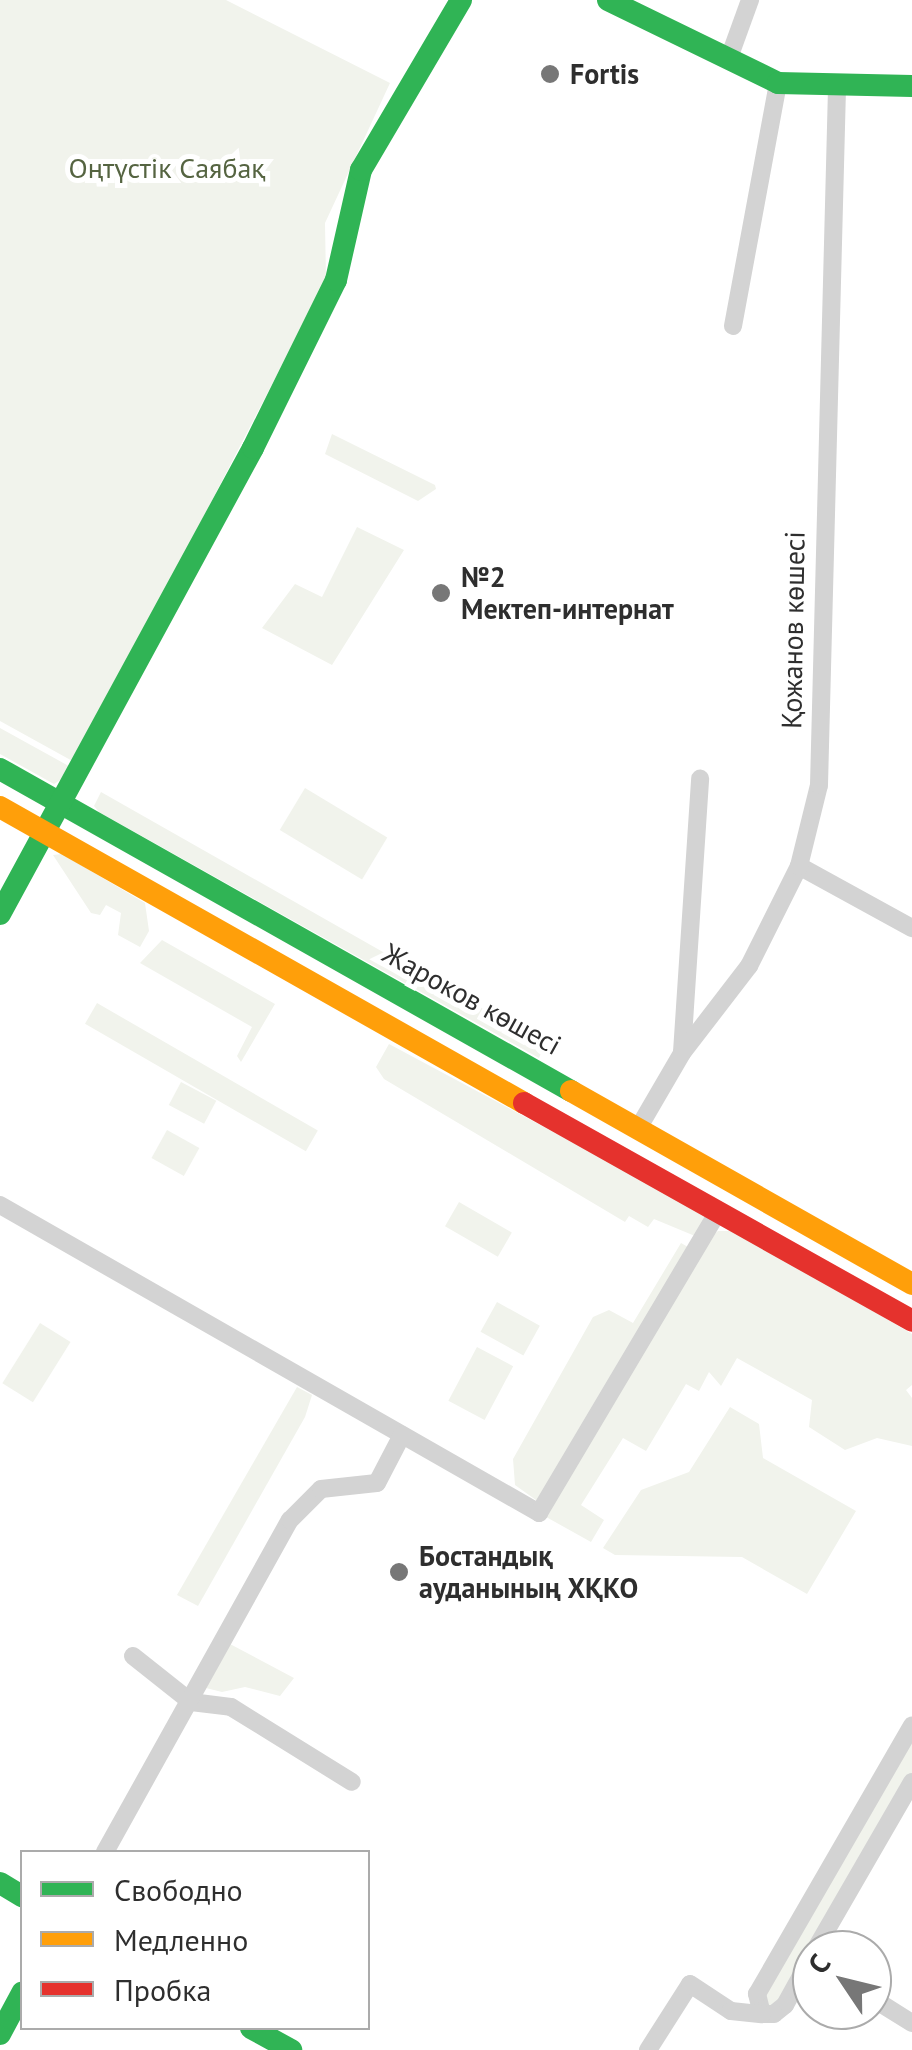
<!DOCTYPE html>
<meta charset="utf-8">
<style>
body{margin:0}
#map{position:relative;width:912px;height:2050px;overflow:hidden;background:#fff;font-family:"PT Sans",sans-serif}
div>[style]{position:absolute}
.green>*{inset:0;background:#f1f3ec;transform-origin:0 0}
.street>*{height:18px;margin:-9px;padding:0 9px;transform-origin:9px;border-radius:9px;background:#d3d3d3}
.fast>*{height:22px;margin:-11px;padding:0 11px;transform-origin:11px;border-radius:11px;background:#30b455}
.slow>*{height:22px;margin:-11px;padding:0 11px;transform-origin:11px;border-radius:11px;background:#ff9f0a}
.jam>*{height:22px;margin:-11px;padding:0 11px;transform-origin:11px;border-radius:11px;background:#e5322d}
.dots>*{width:28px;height:28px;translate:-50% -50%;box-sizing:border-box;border:5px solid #fff;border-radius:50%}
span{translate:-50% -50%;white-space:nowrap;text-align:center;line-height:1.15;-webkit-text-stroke:10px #fff;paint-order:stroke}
.poi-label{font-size:28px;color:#2e2e2e;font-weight:700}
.left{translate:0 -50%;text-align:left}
.park-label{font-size:28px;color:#556441}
.street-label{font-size:28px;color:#2e2e2e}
.legend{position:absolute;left:20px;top:1850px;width:350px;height:180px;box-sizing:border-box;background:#fff;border:2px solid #ababab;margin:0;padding:12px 18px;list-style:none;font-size:30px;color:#2e2e2e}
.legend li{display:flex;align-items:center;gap:20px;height:50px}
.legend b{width:50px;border:2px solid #ababab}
.north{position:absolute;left:792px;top:1930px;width:100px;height:100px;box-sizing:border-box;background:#fff;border:2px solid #ababab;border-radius:50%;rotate:305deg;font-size:28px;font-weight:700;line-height:40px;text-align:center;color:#2e2e2e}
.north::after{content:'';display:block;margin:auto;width:35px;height:45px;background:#777;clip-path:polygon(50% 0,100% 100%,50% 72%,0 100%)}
</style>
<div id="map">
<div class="green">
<i style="clip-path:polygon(0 0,226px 0,390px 83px,325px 223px,326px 280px,76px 763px,0 721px)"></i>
<i style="clip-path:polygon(332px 434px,435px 485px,436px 489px,418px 501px,325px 454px)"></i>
<i style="clip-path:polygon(357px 527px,404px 550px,332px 665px,262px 628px,295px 584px,322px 597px)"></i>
<i style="clip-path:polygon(0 728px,76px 770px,54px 784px,0 754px)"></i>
<i style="left:305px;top:788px;width:96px;height:49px;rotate:31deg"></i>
<i style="clip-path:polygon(101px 792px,545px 1044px,539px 1058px,99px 812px,94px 806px)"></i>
<i style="clip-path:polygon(62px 854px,145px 903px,149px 931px,140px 947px,118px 935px,121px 913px,106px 905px,100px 915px,91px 913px,53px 855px)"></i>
<i style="clip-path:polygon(162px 940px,275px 1004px,241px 1062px,237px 1056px,252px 1027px,140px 963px)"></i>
<i style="left:97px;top:1003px;width:255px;height:24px;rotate:30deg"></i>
<i style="clip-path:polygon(389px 1044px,673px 1196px,706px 1218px,695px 1236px,654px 1219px,648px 1227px,629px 1216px,625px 1222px,384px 1079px,376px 1067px)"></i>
<i style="left:181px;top:1082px;width:40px;height:26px;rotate:28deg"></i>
<i style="left:167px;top:1130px;width:37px;height:32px;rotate:29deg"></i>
<i style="left:459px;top:1202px;width:61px;height:28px;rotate:30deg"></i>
<i style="clip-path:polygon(718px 1231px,737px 1231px,912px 1334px,912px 1385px,906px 1390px,912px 1398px,912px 1446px,877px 1438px,845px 1450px,809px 1427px,812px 1400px,737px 1358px,721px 1386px,709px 1372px,699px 1391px,686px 1384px,646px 1451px,623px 1438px,581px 1505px,604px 1520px,591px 1542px,539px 1513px,543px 1505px,515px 1485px,513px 1459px,593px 1317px,609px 1310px,633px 1323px,681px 1243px,695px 1251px)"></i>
<i style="left:497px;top:1302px;width:49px;height:34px;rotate:29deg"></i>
<i style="left:40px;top:1323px;width:36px;height:71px;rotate:32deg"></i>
<i style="left:477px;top:1347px;width:41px;height:61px;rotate:28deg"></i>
<i style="clip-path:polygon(297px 1387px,312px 1395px,305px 1417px,198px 1606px,177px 1595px)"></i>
<i style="clip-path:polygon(730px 1407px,759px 1424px,763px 1458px,856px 1511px,807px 1594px,742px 1557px,615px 1555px,603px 1548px,641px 1490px,689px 1472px)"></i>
<i style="clip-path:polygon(230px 1644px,294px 1678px,280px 1696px,245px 1687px,222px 1692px,206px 1688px)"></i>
<i style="clip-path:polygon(912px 1730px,912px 1779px,774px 2014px,757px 1994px)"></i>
</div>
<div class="street">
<i style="left:729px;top:58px;width:62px;rotate:-70.1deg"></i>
<i style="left:733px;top:326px;width:247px;rotate:-79.5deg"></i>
<i style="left:799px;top:866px;width:129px;rotate:28.8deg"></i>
<i style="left:682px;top:1052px;width:274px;rotate:-86.2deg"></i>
<i style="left:639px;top:1127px;width:86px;rotate:-59.8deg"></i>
<i style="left:682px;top:1053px;width:110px;rotate:-52.4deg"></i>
<i style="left:749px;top:966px;width:112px;rotate:-63.4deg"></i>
<i style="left:799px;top:866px;width:83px;rotate:-76.1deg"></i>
<i style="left:819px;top:785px;width:699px;rotate:-88.52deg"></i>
<i style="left:0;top:1205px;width:621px;rotate:29.74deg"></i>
<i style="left:539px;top:1513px;width:350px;rotate:-59.3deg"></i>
<i style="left:133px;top:1656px;width:74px;rotate:38.4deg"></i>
<i style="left:191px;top:1702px;width:40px;rotate:7.1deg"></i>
<i style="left:231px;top:1707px;width:142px;rotate:31.8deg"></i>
<i style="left:105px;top:1852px;width:380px;rotate:-60.9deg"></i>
<i style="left:290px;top:1520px;width:44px;rotate:-45deg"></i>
<i style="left:321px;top:1489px;width:56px;rotate:-6.1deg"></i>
<i style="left:377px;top:1483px;width:54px;rotate:-62.5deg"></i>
<i style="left:815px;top:1950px;width:194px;rotate:-60deg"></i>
<i style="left:812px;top:1956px;width:56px;rotate:118.9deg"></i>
<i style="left:785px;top:2005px;width:14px;rotate:141deg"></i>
<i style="left:774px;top:2014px;width:12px;rotate:180deg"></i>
<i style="left:762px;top:2014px;width:21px;rotate:-104deg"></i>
<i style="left:757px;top:1994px;width:310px;rotate:-60deg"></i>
<i style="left:872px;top:1998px;width:47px;rotate:32deg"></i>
<i style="left:648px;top:2050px;width:78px;rotate:-57.5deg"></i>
<i style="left:690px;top:1984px;width:49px;rotate:33.4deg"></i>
<i style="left:731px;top:2011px;width:31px;rotate:6deg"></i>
</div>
<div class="fast">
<i style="left:608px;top:0;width:189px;rotate:26deg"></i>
<i style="left:778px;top:83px;width:134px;rotate:1.3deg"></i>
<i style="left:0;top:769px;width:656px;rotate:29.42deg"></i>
<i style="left:0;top:914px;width:530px;rotate:-61.5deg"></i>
<i style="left:253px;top:448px;width:187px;rotate:-63.7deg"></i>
<i style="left:336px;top:280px;width:113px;rotate:-77.2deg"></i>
<i style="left:361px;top:170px;width:197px;rotate:-59.5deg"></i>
<i style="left:0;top:1883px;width:26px;rotate:31deg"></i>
<i style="left:251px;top:2028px;width:46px;rotate:28.8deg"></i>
<i style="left:0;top:2034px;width:47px;rotate:-61.8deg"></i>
</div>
<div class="slow">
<i style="left:0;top:807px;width:602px;rotate:29.46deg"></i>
<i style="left:571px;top:1091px;width:392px;rotate:29.5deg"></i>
</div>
<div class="jam">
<i style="left:524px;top:1103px;width:445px;rotate:29.3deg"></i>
</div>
<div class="dots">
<i style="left:550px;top:74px;background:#777"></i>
<i style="left:441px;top:593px;background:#777"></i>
<i style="left:399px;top:1572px;background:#777"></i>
</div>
<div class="poi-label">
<span class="left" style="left:570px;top:74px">Fortis</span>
<span class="left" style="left:461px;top:593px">№2<br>Мектеп-интернат</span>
<span class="left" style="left:419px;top:1572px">Бостандық<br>ауданының ХҚКО</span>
</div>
<div class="park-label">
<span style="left:167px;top:168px">Оңтүстік Саябақ</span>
</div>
<div class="street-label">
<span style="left:793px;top:630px;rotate:-89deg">Қожанов көшесі</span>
<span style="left:472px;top:999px;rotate:29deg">Жароков көшесі</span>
</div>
<ul class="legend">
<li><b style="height:12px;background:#30b455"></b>Свободно</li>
<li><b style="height:12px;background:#ff9f0a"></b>Медленно</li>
<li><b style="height:12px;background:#e5322d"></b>Пробка</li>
</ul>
<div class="north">С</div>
</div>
